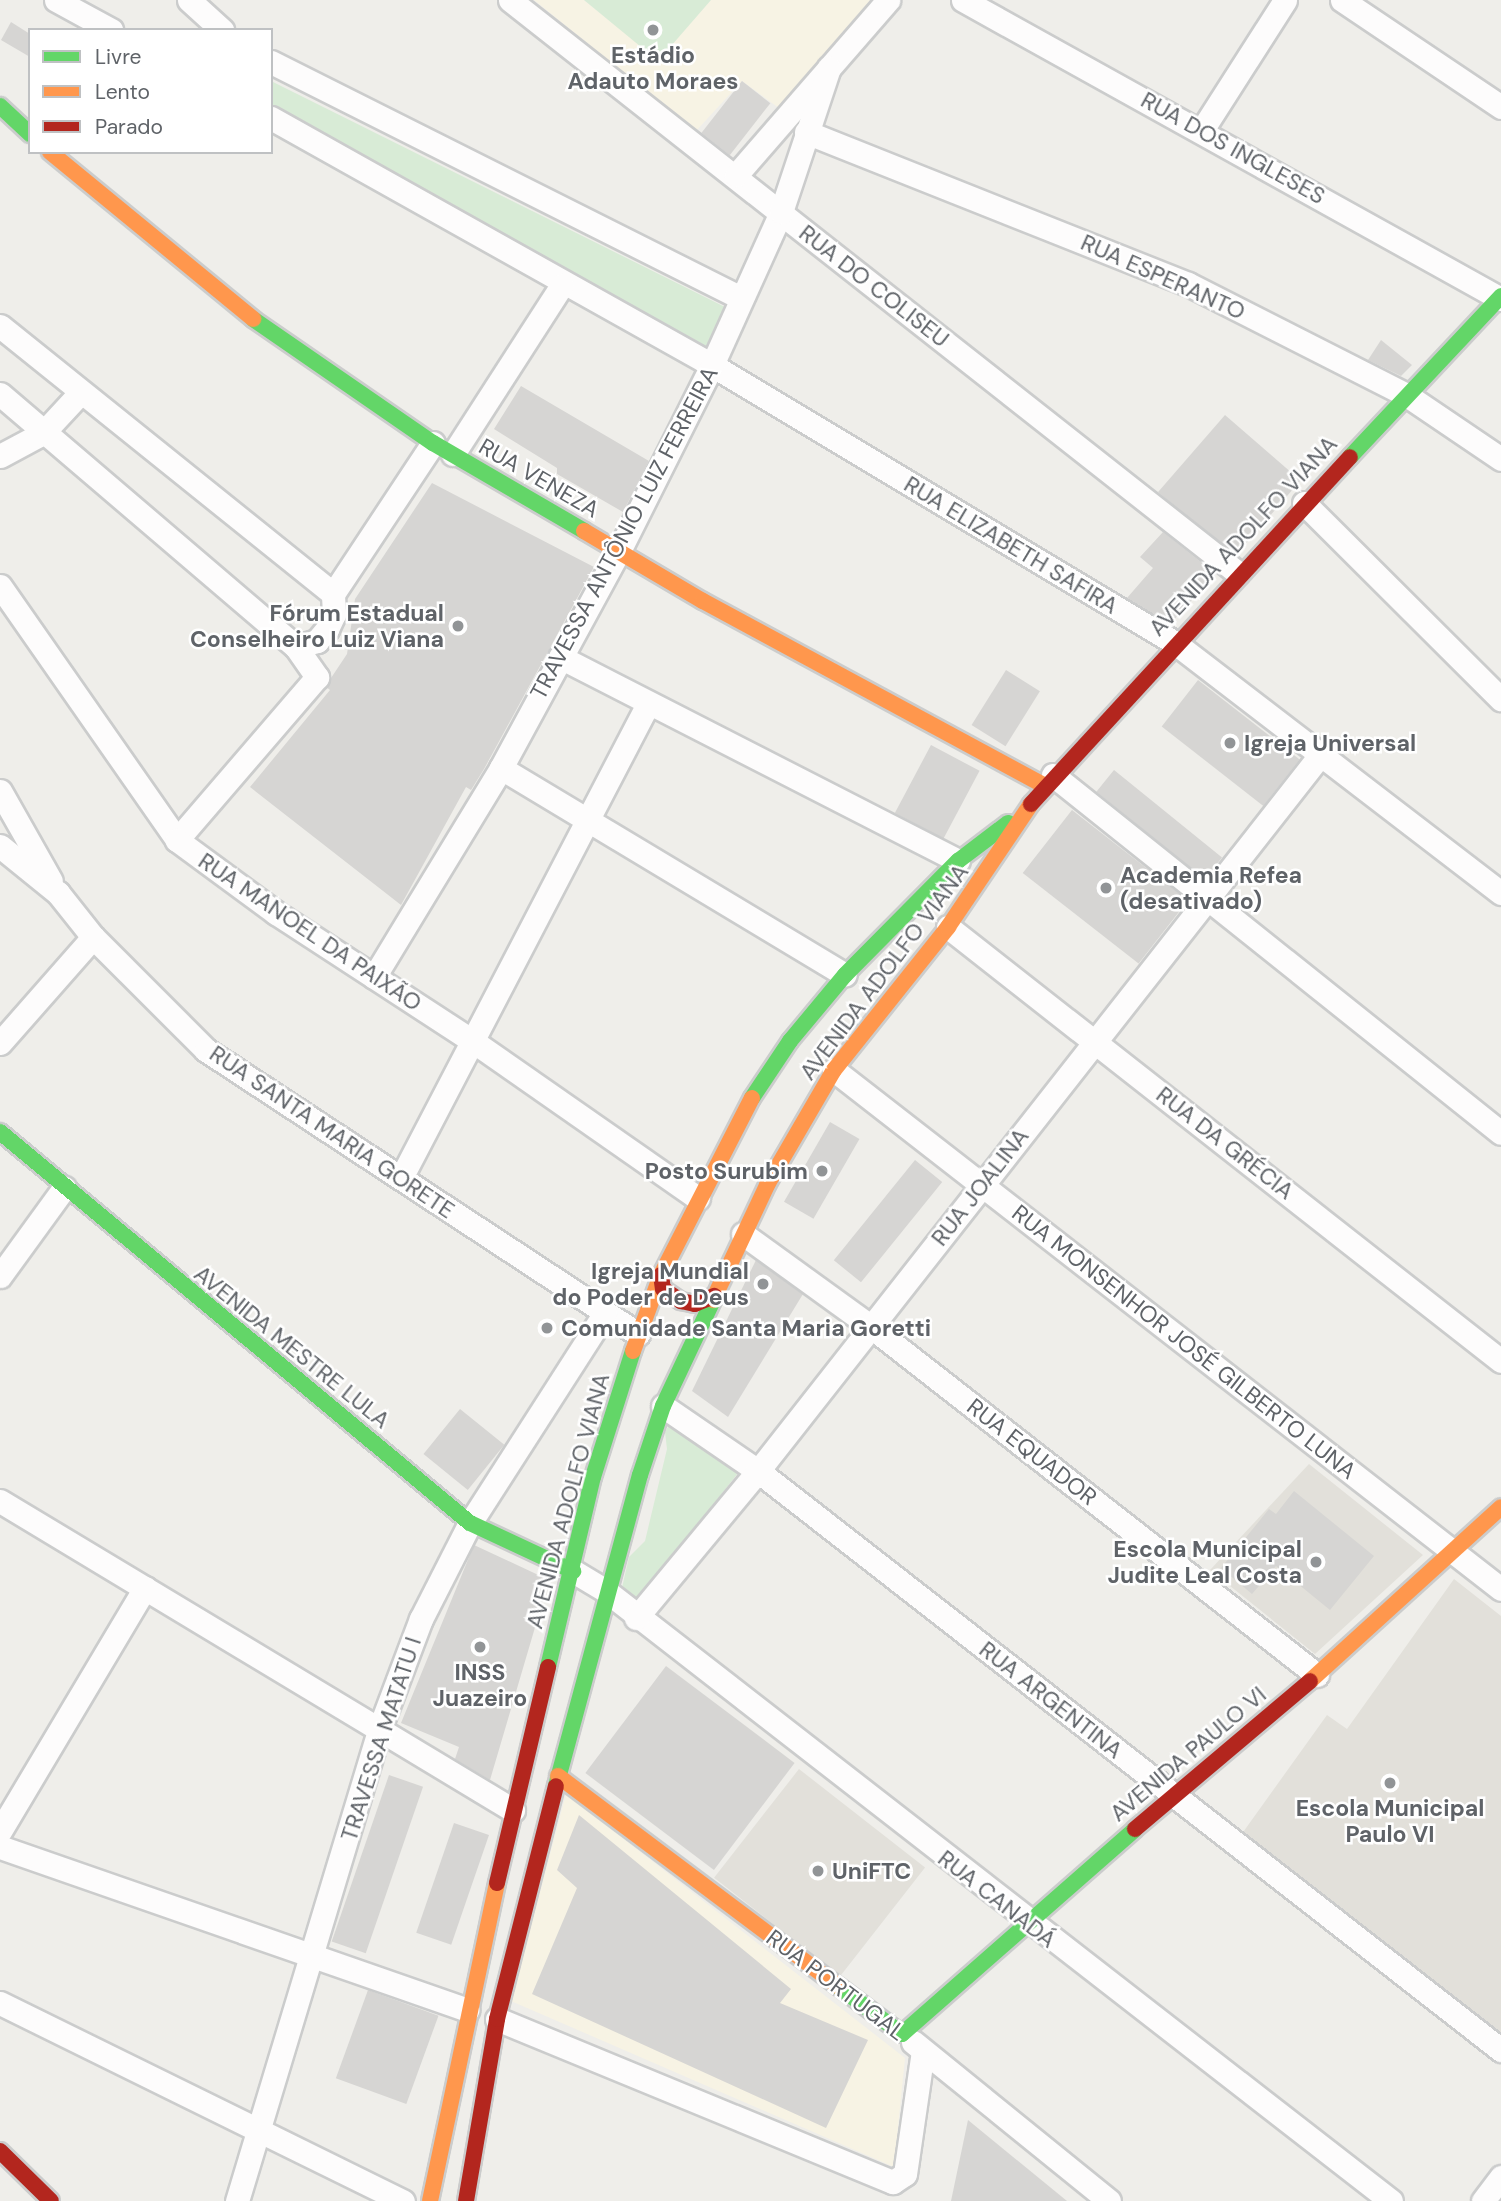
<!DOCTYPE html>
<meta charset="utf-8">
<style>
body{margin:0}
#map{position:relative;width:1501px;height:2201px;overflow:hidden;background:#efeeea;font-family:"DM Sans",sans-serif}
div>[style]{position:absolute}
.commercial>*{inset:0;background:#f7f3e4}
.education>*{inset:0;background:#e2e0da;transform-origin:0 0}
.green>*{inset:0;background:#d8ebd6}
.building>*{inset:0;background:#d6d5d3;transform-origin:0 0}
.roads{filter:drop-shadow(2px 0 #cbcccc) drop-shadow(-2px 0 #cbcccc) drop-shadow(0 2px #cbcccc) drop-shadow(0 -2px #cbcccc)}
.street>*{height:23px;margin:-11.5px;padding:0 11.5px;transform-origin:11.5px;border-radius:11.5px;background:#fdfcfc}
.fast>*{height:16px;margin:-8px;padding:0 8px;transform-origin:8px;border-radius:8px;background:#63d668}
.slow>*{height:16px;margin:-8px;padding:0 8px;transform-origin:8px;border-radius:8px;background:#ff974d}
.jam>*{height:16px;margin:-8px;padding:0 8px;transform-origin:8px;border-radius:8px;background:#b3261e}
.dots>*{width:19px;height:19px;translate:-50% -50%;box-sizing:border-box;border:4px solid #fff;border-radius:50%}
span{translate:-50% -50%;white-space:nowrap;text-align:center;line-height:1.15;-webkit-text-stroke:5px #fff;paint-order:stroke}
.poi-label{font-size:23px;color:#5f6368;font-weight:700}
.right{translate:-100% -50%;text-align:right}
.left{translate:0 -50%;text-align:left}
.street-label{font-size:23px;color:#5f6368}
.legend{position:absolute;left:28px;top:28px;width:245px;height:126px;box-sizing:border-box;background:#fff;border:2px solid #bfc1c3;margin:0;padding:9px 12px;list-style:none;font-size:21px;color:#5f6368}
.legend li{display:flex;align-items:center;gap:14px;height:35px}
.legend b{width:35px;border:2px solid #bfc1c3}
</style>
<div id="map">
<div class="commercial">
<i style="clip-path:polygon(534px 0,584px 0,658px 60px,711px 0,890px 0,783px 111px,742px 81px,696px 131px)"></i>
<i style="clip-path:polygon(566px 1794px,905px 2058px,894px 2167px,511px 2001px)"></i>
</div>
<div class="education">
<i style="clip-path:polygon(1309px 1464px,1423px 1555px,1315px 1654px,1210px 1570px)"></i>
<i style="clip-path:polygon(1454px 1579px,1501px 1616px,1501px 2038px,1241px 1835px,1327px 1715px,1347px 1729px)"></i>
<i style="left:799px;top:1769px;width:160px;height:138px;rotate:38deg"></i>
</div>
<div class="green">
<i style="clip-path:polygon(584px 0,711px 0,658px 61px)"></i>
<i style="clip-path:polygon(271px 81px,743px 316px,721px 358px,271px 114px)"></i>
<i style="clip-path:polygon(673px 1418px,739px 1467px,738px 1473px,640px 1598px,630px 1598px,621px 1592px,629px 1557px,645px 1541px,667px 1449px,665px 1432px)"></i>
</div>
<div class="building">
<i style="clip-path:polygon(11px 22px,30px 34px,30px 57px,1px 40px)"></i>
<i style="left:742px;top:81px;width:36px;height:66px;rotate:38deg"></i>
<i style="clip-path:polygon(1381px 340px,1412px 365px,1401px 376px,1368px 360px)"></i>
<i style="clip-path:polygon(521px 386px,649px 461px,623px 512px,557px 474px,557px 468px,494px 429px)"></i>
<i style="left:1225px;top:415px;width:100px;height:102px;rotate:41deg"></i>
<i style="clip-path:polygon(432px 483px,594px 567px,484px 769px,471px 790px,466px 787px,401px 905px,250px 787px,330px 690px,326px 687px,331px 678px,347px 654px,355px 599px)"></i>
<i style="clip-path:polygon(1163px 532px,1216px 574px,1170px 624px,1127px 598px,1153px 568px,1140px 557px)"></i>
<i style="left:1006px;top:670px;width:40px;height:65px;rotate:32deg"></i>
<i style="left:1198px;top:680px;width:129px;height:59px;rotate:38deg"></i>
<i style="left:931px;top:745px;width:55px;height:77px;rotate:28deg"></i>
<i style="left:1114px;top:770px;width:139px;height:28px;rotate:39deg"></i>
<i style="left:1072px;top:810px;width:147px;height:80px;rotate:38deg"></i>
<i style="left:830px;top:1122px;width:34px;height:92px;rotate:30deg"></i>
<i style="left:915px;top:1160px;width:35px;height:129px;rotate:39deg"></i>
<i style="clip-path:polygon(756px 1260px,803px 1294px,728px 1417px,692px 1391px)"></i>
<i style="left:460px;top:1409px;width:57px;height:58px;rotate:39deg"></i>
<i style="clip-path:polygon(1294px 1491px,1374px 1556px,1330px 1610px,1276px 1566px,1252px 1594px,1221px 1568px,1269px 1509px,1276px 1514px)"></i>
<i style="clip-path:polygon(474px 1545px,549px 1580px,490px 1780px,455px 1759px,459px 1747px,401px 1723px)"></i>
<i style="left:666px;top:1666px;width:161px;height:134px;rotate:37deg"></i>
<i style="left:389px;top:1775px;width:36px;height:176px;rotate:19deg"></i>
<i style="clip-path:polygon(579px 1815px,791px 1989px,780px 2003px,868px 2040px,826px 2128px,532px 1994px,577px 1888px,557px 1870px)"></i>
<i style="left:454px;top:1823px;width:37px;height:116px;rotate:19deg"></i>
<i style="left:368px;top:1990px;width:75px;height:94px;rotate:20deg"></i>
<i style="clip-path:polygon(968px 2120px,1067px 2201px,951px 2201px)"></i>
</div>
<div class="roads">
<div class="street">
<i style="left:56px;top:0;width:63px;rotate:28.6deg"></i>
<i style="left:189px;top:0;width:45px;rotate:42.3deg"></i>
<i style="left:510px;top:0;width:926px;rotate:38.21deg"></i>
<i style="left:963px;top:0;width:616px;rotate:29.06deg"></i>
<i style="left:1342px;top:0;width:192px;rotate:33.9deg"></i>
<i style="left:271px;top:62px;width:526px;rotate:26.66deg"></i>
<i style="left:271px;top:118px;width:505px;rotate:29.25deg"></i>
<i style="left:712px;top:365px;width:540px;rotate:30.98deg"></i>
<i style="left:1175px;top:643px;width:411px;rotate:37.5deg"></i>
<i style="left:1202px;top:130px;width:154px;rotate:-57.4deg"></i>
<i style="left:806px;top:132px;width:411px;rotate:21.7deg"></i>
<i style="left:1188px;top:284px;width:243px;rotate:26.9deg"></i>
<i style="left:1405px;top:394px;width:116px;rotate:34.1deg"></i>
<i style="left:736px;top:175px;width:232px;rotate:-49deg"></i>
<i style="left:0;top:326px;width:427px;rotate:38.8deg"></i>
<i style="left:0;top:394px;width:389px;rotate:40.5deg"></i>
<i style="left:296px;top:647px;width:37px;rotate:55deg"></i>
<i style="left:317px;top:677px;width:215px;rotate:130.7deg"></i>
<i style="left:453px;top:454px;width:201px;rotate:-57.2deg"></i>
<i style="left:0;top:456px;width:49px;rotate:-28.1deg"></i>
<i style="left:43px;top:433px;width:54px;rotate:-47.2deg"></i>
<i style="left:1304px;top:503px;width:278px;rotate:44.9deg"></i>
<i style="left:0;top:586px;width:310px;rotate:55.1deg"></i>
<i style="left:177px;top:840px;width:123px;rotate:36.4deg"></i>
<i style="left:276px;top:913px;width:236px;rotate:33.1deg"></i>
<i style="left:474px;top:1042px;width:273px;rotate:34.9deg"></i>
<i style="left:296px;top:647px;width:22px;rotate:-16deg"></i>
<i style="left:317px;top:641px;width:16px;rotate:-50deg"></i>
<i style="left:327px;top:629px;width:17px;rotate:-65deg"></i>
<i style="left:334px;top:614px;width:20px;rotate:-93deg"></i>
<i style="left:333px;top:594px;width:181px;rotate:-56.5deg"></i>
<i style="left:560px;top:657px;width:447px;rotate:27.1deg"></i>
<i style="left:501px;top:768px;width:401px;rotate:31deg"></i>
<i style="left:1053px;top:775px;width:573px;rotate:38.63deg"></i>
<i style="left:0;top:791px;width:103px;rotate:60.5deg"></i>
<i style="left:0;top:846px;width:75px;rotate:39deg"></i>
<i style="left:58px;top:893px;width:56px;rotate:51.5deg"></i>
<i style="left:93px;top:937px;width:160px;rotate:45deg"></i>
<i style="left:206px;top:1050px;width:517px;rotate:33.32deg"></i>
<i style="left:948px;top:927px;width:703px;rotate:38.13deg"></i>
<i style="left:374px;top:977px;width:245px;rotate:-58.7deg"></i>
<i style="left:501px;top:768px;width:247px;rotate:-61.5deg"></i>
<i style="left:619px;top:551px;width:208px;rotate:-63.4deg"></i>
<i style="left:712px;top:365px;width:168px;rotate:-65.7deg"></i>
<i style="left:781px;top:212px;width:152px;rotate:-71.6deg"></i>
<i style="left:0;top:1043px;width:141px;rotate:-48.7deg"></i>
<i style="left:834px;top:1070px;width:845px;rotate:37.89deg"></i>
<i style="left:401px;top:1178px;width:534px;rotate:-62.48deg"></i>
<i style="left:743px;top:1234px;width:157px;rotate:35.9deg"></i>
<i style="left:870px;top:1326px;width:567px;rotate:37.98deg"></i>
<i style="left:0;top:1276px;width:109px;rotate:-54deg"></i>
<i style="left:663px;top:1406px;width:115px;rotate:34.4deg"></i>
<i style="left:758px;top:1471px;width:942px;rotate:37.93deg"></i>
<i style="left:0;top:1501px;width:599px;rotate:31.06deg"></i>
<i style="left:573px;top:1571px;width:39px;rotate:31deg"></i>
<i style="left:606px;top:1591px;width:994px;rotate:37.85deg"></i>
<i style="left:636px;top:1618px;width:191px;rotate:-50.3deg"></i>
<i style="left:758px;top:1471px;width:912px;rotate:-51.86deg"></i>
<i style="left:0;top:1831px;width:283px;rotate:-59.2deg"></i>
<i style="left:0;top:1847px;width:495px;rotate:19.2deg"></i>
<i style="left:0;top:2003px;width:449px;rotate:26.2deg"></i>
<i style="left:497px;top:2019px;width:428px;rotate:22.4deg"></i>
<i style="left:893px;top:2182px;width:14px;rotate:-34deg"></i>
<i style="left:905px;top:2174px;width:124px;rotate:-81.7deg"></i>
<i style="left:913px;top:2042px;width:252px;rotate:39deg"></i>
<i style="left:237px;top:2201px;width:492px;rotate:-73.2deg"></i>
<i style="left:379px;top:1730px;width:119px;rotate:-69.3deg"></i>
<i style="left:421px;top:1619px;width:108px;rotate:-63deg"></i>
<i style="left:470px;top:1523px;width:250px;rotate:-57.3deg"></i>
<i style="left:1483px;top:2201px;width:30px;rotate:-53deg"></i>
</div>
<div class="fast">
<i style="left:0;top:106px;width:41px;rotate:43deg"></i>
<i style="left:253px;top:319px;width:219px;rotate:34.6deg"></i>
<i style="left:433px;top:443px;width:175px;rotate:30.2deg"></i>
<i style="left:1350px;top:457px;width:221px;rotate:-46.8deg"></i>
<i style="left:752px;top:1098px;width:69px;rotate:-56.3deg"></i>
<i style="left:790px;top:1041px;width:86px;rotate:-50.2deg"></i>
<i style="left:845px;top:975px;width:161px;rotate:-45.3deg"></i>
<i style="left:958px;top:861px;width:63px;rotate:-37.2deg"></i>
<i style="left:0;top:1132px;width:611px;rotate:39.76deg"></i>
<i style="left:470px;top:1523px;width:114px;rotate:25deg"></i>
<i style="left:548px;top:1667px;width:195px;rotate:-76.7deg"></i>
<i style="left:593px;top:1477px;width:132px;rotate:-72.4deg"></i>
<i style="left:556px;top:1786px;width:322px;rotate:-74.9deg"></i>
<i style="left:640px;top:1475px;width:73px;rotate:-71.6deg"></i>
<i style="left:663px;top:1406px;width:117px;rotate:-64.7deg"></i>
<i style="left:838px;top:1986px;width:80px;rotate:36.9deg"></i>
<i style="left:902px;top:2034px;width:310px;rotate:-41.3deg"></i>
</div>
<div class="slow">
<i style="left:50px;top:152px;width:263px;rotate:39.4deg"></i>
<i style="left:584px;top:531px;width:138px;rotate:30.5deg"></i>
<i style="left:703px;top:601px;width:387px;rotate:28.4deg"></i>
<i style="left:713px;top:1300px;width:127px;rotate:-64.8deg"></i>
<i style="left:767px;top:1185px;width:133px;rotate:-59.8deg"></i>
<i style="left:834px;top:1070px;width:183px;rotate:-51.4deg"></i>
<i style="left:948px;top:927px;width:148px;rotate:-56deg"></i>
<i style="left:633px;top:1351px;width:81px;rotate:-69.8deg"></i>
<i style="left:661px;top:1275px;width:199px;rotate:-62.8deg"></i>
<i style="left:1310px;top:1681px;width:258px;rotate:-42.3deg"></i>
<i style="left:558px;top:1776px;width:350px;rotate:36.9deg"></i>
<i style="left:430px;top:2201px;width:325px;rotate:-78.1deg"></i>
</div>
<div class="jam">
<i style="left:1031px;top:804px;width:471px;rotate:-47.4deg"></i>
<i style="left:661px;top:1275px;width:14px;rotate:82deg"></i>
<i style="left:663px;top:1289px;width:22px;rotate:34deg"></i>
<i style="left:681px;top:1301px;width:14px;rotate:12deg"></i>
<i style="left:695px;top:1304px;width:21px;rotate:-23deg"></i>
<i style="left:1135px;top:1829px;width:229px;rotate:-40.2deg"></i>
<i style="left:497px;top:1883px;width:222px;rotate:-76.7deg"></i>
<i style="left:0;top:2151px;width:71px;rotate:44.4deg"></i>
<i style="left:466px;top:2201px;width:185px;rotate:-80.3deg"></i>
<i style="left:497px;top:2019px;width:240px;rotate:-75.8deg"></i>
</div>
</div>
<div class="dots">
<i style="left:653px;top:30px;background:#919496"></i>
<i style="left:458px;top:626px;background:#919496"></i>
<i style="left:1230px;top:743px;background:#919496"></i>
<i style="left:1106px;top:888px;background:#919496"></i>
<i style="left:822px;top:1171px;background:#919496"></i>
<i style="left:763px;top:1284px;background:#919496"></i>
<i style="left:547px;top:1328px;background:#919496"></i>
<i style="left:1316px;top:1562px;background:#919496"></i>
<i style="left:480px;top:1647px;background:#919496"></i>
<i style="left:1390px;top:1783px;background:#919496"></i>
<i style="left:818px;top:1871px;background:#919496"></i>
</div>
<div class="poi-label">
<span style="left:653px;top:68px">Estádio<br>Adauto Moraes</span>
<span class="right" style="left:444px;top:626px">Fórum Estadual<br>Conselheiro Luiz Viana</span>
<span class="left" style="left:1244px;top:743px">Igreja Universal</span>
<span class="left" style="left:1120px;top:888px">Academia Refea<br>(desativado)</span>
<span class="right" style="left:808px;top:1171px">Posto Surubim</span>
<span class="right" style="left:749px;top:1284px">Igreja Mundial<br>do Poder de Deus</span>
<span class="left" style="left:561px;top:1328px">Comunidade Santa Maria Goretti</span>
<span class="right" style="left:1302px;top:1562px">Escola Municipal<br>Judite Leal Costa</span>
<span style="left:480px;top:1685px">INSS<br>Juazeiro</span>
<span style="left:1390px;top:1821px">Escola Municipal<br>Paulo VI</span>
<span class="left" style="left:832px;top:1871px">UniFTC</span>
</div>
<div class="street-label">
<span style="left:1233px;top:148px;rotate:29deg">RUA DOS INGLESES</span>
<span style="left:1163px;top:277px;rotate:24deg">RUA ESPERANTO</span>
<span style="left:874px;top:286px;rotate:38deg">RUA DO COLISEU</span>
<span style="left:539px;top:478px;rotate:30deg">RUA VENEZA</span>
<span style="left:624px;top:533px;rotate:-62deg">TRAVESSA ANTÔNIO LUIZ FERREIRA</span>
<span style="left:1243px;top:536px;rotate:-47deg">AVENIDA ADOLFO VIANA</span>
<span style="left:1011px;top:545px;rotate:31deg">RUA ELIZABETH SAFIRA</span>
<span style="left:310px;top:932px;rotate:34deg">RUA MANOEL DA PAIXÃO</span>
<span style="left:884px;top:972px;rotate:-53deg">AVENIDA ADOLFO VIANA</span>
<span style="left:332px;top:1132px;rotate:34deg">RUA SANTA MARIA GORETE</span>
<span style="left:1225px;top:1143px;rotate:38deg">RUA DA GRÉCIA</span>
<span style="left:980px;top:1187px;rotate:-52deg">RUA JOALINA</span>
<span style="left:1184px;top:1342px;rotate:38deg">RUA MONSENHOR JOSÉ GILBERTO LUNA</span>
<span style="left:292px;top:1347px;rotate:39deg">AVENIDA MESTRE LULA</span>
<span style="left:1032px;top:1452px;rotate:38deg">RUA EQUADOR</span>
<span style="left:568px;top:1501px;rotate:-75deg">AVENIDA ADOLFO VIANA</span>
<span style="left:1051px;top:1700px;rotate:38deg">RUA ARGENTINA</span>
<span style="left:381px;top:1739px;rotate:-72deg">TRAVESSA MATATU I</span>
<span style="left:1188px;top:1754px;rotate:-40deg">AVENIDA PAULO VI</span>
<span style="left:997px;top:1899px;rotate:38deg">RUA CANADÁ</span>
<span style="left:836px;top:1985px;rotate:37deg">RUA PORTUGAL</span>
</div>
<ul class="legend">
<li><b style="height:9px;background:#63d668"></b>Livre</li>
<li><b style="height:9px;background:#ff974d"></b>Lento</li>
<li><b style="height:9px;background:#b3261e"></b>Parado</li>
</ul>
</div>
